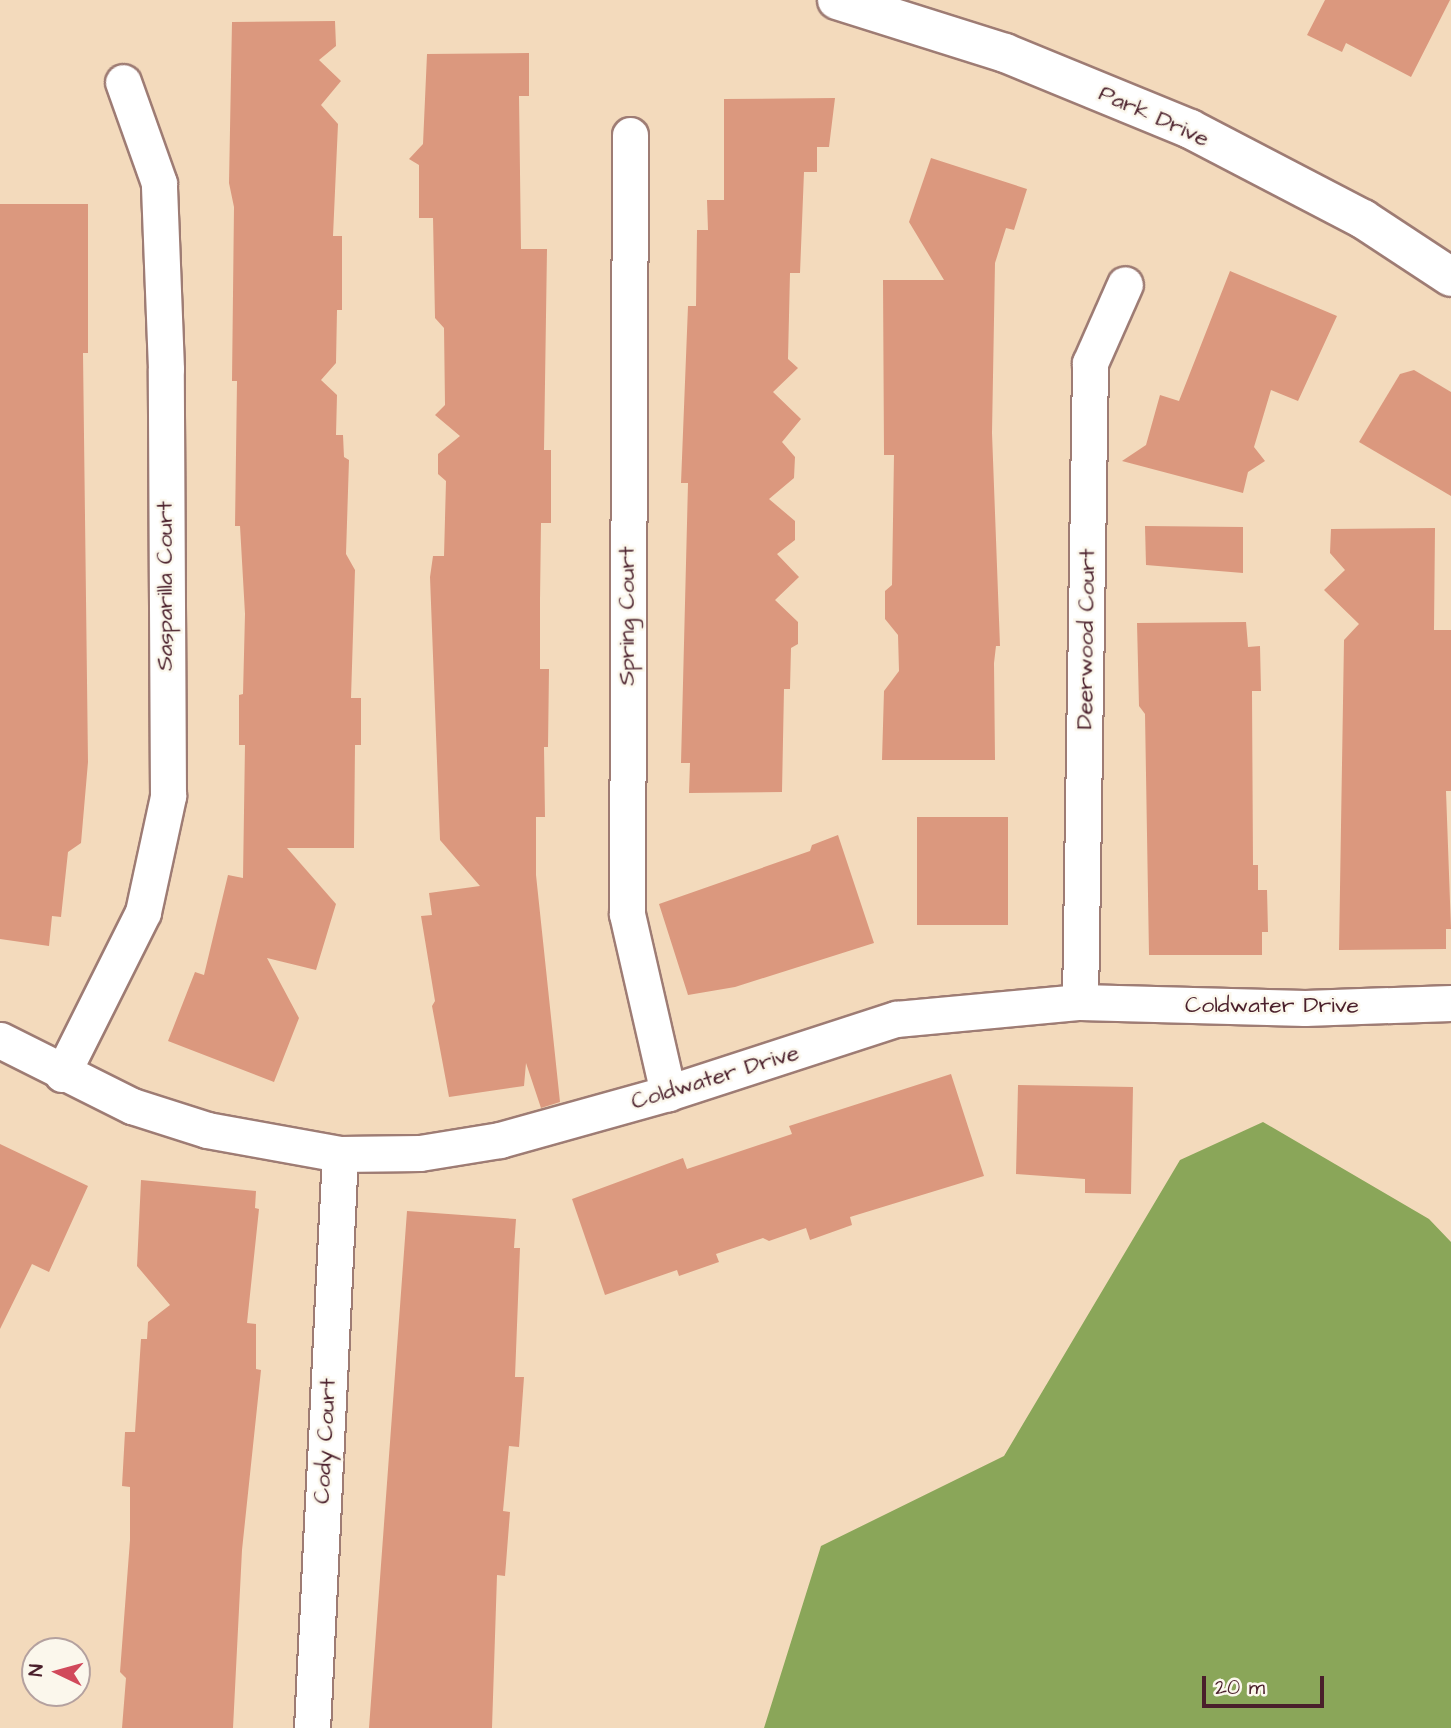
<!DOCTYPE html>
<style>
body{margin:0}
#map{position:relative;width:1451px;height:1728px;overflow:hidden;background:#f3dabc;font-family:"Architects Daughter",sans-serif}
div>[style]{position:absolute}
.forest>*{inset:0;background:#8aa659}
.building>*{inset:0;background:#db987e;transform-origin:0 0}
.roads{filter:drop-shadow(2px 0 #9e7c74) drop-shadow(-2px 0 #9e7c74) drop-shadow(0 2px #9e7c74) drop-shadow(0 -2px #9e7c74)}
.minor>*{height:35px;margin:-17.5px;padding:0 17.5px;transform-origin:17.5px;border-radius:17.5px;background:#fff}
.tertiary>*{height:38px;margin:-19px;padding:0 19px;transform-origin:19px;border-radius:19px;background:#fff}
span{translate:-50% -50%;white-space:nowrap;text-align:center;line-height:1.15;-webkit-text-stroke:5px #fbf7ec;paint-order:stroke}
.street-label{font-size:23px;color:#4a1f2b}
.north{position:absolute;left:21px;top:1637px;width:70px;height:70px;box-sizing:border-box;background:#fbf7ec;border:2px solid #b4a19f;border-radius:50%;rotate:275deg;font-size:19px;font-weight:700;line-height:28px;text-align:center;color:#4a1f2b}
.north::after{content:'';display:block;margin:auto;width:24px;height:32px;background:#d1495b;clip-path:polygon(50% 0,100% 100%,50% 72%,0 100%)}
.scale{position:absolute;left:1202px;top:1676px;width:122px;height:32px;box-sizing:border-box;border:4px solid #4a1f2b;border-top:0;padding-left:9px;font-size:21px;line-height:24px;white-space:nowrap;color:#4a1f2b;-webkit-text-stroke:5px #fbf7ec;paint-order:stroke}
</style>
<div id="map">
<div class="forest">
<i style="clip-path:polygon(1263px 1122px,1429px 1219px,1451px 1242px,1451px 1728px,764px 1728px,821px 1546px,1004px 1456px,1180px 1160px)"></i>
</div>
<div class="building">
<i style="clip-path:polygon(1325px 0,1450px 0,1411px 77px,1346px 43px,1342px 52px,1307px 35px)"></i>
<i style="clip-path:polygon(335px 21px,336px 46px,319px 60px,341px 81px,321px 105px,338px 124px,333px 236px,342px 236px,342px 310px,337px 310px,336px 363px,321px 380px,337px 395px,336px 435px,343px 435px,344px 457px,349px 460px,346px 554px,355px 570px,351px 698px,361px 698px,361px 745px,355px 745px,354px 848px,287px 848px,336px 904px,316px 970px,267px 958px,299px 1018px,274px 1082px,168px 1041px,195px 972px,204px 975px,228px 875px,243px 878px,245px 745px,239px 745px,239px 695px,243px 694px,245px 614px,240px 526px,235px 526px,237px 381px,232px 381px,234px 207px,229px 183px,232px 22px)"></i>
<i style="clip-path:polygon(529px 53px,529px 96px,519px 96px,521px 249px,547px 249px,544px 450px,551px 450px,551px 523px,541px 523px,540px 600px,540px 669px,549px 669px,548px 747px,544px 747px,545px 817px,536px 817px,536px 875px,560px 1102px,541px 1108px,526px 1063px,524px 1086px,449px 1097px,432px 1006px,435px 1001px,421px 916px,432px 915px,429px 893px,480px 886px,440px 840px,430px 577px,433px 556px,444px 556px,446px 481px,438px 474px,438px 454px,460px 436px,435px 415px,445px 405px,444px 328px,435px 318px,433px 218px,419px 218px,419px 165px,409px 159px,423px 144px,427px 54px)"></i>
<i style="clip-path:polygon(835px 98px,829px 147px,817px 147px,817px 172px,804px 172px,800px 273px,790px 273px,788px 359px,798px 368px,773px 392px,801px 419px,782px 442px,795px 457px,794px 478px,769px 499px,795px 521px,795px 540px,777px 554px,799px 577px,775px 600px,798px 622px,798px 644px,791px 648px,790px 689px,784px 689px,782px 792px,689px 793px,690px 763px,681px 763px,688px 483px,681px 483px,688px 306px,696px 306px,697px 230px,708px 230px,707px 200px,724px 200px,724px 99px)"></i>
<i style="clip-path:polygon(931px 158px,1027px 189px,1014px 230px,1006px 228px,995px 263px,992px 433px,1000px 646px,996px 646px,994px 663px,995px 760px,882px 760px,884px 691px,899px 671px,898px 635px,885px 619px,885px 591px,892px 585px,894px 455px,884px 455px,883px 280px,944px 280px,909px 222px)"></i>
<i style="clip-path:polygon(0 204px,88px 204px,88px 353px,83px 353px,88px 762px,81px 843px,68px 852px,61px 917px,52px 916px,49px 946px,0 939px)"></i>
<i style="clip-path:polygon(1230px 271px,1337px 316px,1298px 401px,1271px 390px,1254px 447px,1265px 461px,1248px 472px,1243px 493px,1122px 461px,1146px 445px,1160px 395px,1179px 401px)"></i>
<i style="clip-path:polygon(1414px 370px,1451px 392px,1451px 496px,1359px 442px,1400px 374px)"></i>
<i style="clip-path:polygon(1145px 526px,1243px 527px,1243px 573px,1146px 565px)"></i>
<i style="clip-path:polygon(1435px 528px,1434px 630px,1451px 630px,1451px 791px,1446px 791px,1451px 929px,1446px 929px,1446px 949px,1339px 950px,1344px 640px,1359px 624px,1324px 590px,1345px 570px,1330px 553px,1331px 529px)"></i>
<i style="clip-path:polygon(1246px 622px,1248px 647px,1260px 646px,1261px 691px,1252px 691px,1253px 865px,1258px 865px,1258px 890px,1267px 890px,1268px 932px,1262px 932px,1262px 955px,1149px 955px,1145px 714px,1139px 706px,1137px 623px)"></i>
<i style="left:1008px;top:817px;width:108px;height:91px;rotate:90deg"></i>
<i style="clip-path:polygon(838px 835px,874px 943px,735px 987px,688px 995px,659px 904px,810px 851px,812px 845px)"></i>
<i style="clip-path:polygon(951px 1074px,984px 1176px,850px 1217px,852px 1225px,810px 1240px,806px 1228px,769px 1241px,763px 1238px,716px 1254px,719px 1262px,679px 1276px,677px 1270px,605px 1295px,572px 1199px,683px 1158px,687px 1169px,792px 1134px,789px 1126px)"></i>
<i style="clip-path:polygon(1018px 1085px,1133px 1087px,1131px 1194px,1085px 1193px,1085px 1179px,1016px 1174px)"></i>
<i style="clip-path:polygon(0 1144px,88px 1186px,49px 1272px,32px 1264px,0 1329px)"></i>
<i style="clip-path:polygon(141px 1180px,256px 1191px,255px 1208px,259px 1209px,247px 1323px,256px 1324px,256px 1369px,261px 1370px,242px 1550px,233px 1728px,122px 1728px,126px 1678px,120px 1672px,130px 1540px,130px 1487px,122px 1486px,125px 1432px,135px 1432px,141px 1339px,147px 1339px,148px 1322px,170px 1305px,137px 1266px)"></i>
<i style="clip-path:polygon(407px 1211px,516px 1219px,514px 1248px,520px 1248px,515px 1377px,524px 1377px,519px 1447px,509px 1446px,503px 1511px,510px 1512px,505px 1576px,497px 1575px,492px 1728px,369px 1728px)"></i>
</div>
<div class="roads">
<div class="minor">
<i style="left:630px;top:135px;width:779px;rotate:90.22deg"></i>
<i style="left:627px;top:914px;width:184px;rotate:77.1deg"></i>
<i style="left:1080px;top:1002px;width:639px;rotate:-89.1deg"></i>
<i style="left:1090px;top:363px;width:86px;rotate:-66.1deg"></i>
<i style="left:0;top:1040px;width:148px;rotate:26.6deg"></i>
<i style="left:132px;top:1106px;width:79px;rotate:17.7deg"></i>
<i style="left:207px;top:1130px;width:135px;rotate:10.2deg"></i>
<i style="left:340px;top:1154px;width:80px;rotate:-0.7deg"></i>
<i style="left:420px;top:1153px;width:81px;rotate:-9.2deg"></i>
<i style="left:500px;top:1140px;width:174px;rotate:-15.6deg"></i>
<i style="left:668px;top:1093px;width:240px;rotate:-18deg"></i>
<i style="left:896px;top:1019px;width:185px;rotate:-5.3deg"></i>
<i style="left:1080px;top:1002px;width:225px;rotate:1.5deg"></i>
<i style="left:1305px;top:1008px;width:146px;rotate:-2deg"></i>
<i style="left:62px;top:1074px;width:181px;rotate:-63.4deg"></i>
<i style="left:143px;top:912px;width:119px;rotate:-77.8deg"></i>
<i style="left:168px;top:796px;width:427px;rotate:-90.3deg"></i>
<i style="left:166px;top:369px;width:186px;rotate:-92.2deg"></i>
<i style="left:159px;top:183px;width:107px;rotate:-109.6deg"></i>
<i style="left:312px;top:1728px;width:575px;rotate:-87.21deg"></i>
</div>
<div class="tertiary">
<i style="left:837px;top:0;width:176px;rotate:17.5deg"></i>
<i style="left:1005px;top:53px;width:200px;rotate:22.3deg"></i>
<i style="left:1190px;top:129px;width:195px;rotate:27.5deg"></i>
<i style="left:1363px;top:219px;width:105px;rotate:33.4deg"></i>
</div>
</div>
<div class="street-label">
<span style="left:1154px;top:116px;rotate:24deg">Park Drive</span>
<span style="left:165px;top:586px;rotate:-90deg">Sasparilla Court</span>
<span style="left:627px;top:616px;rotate:-90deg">Spring Court</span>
<span style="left:1086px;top:639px;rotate:-89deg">Deerwood Court</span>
<span style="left:1272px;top:1005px">Coldwater Drive</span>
<span style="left:715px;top:1077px;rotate:-17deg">Coldwater Drive</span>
<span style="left:325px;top:1441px;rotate:-87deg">Cody Court</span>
</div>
<div class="north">N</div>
<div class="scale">20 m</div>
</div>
